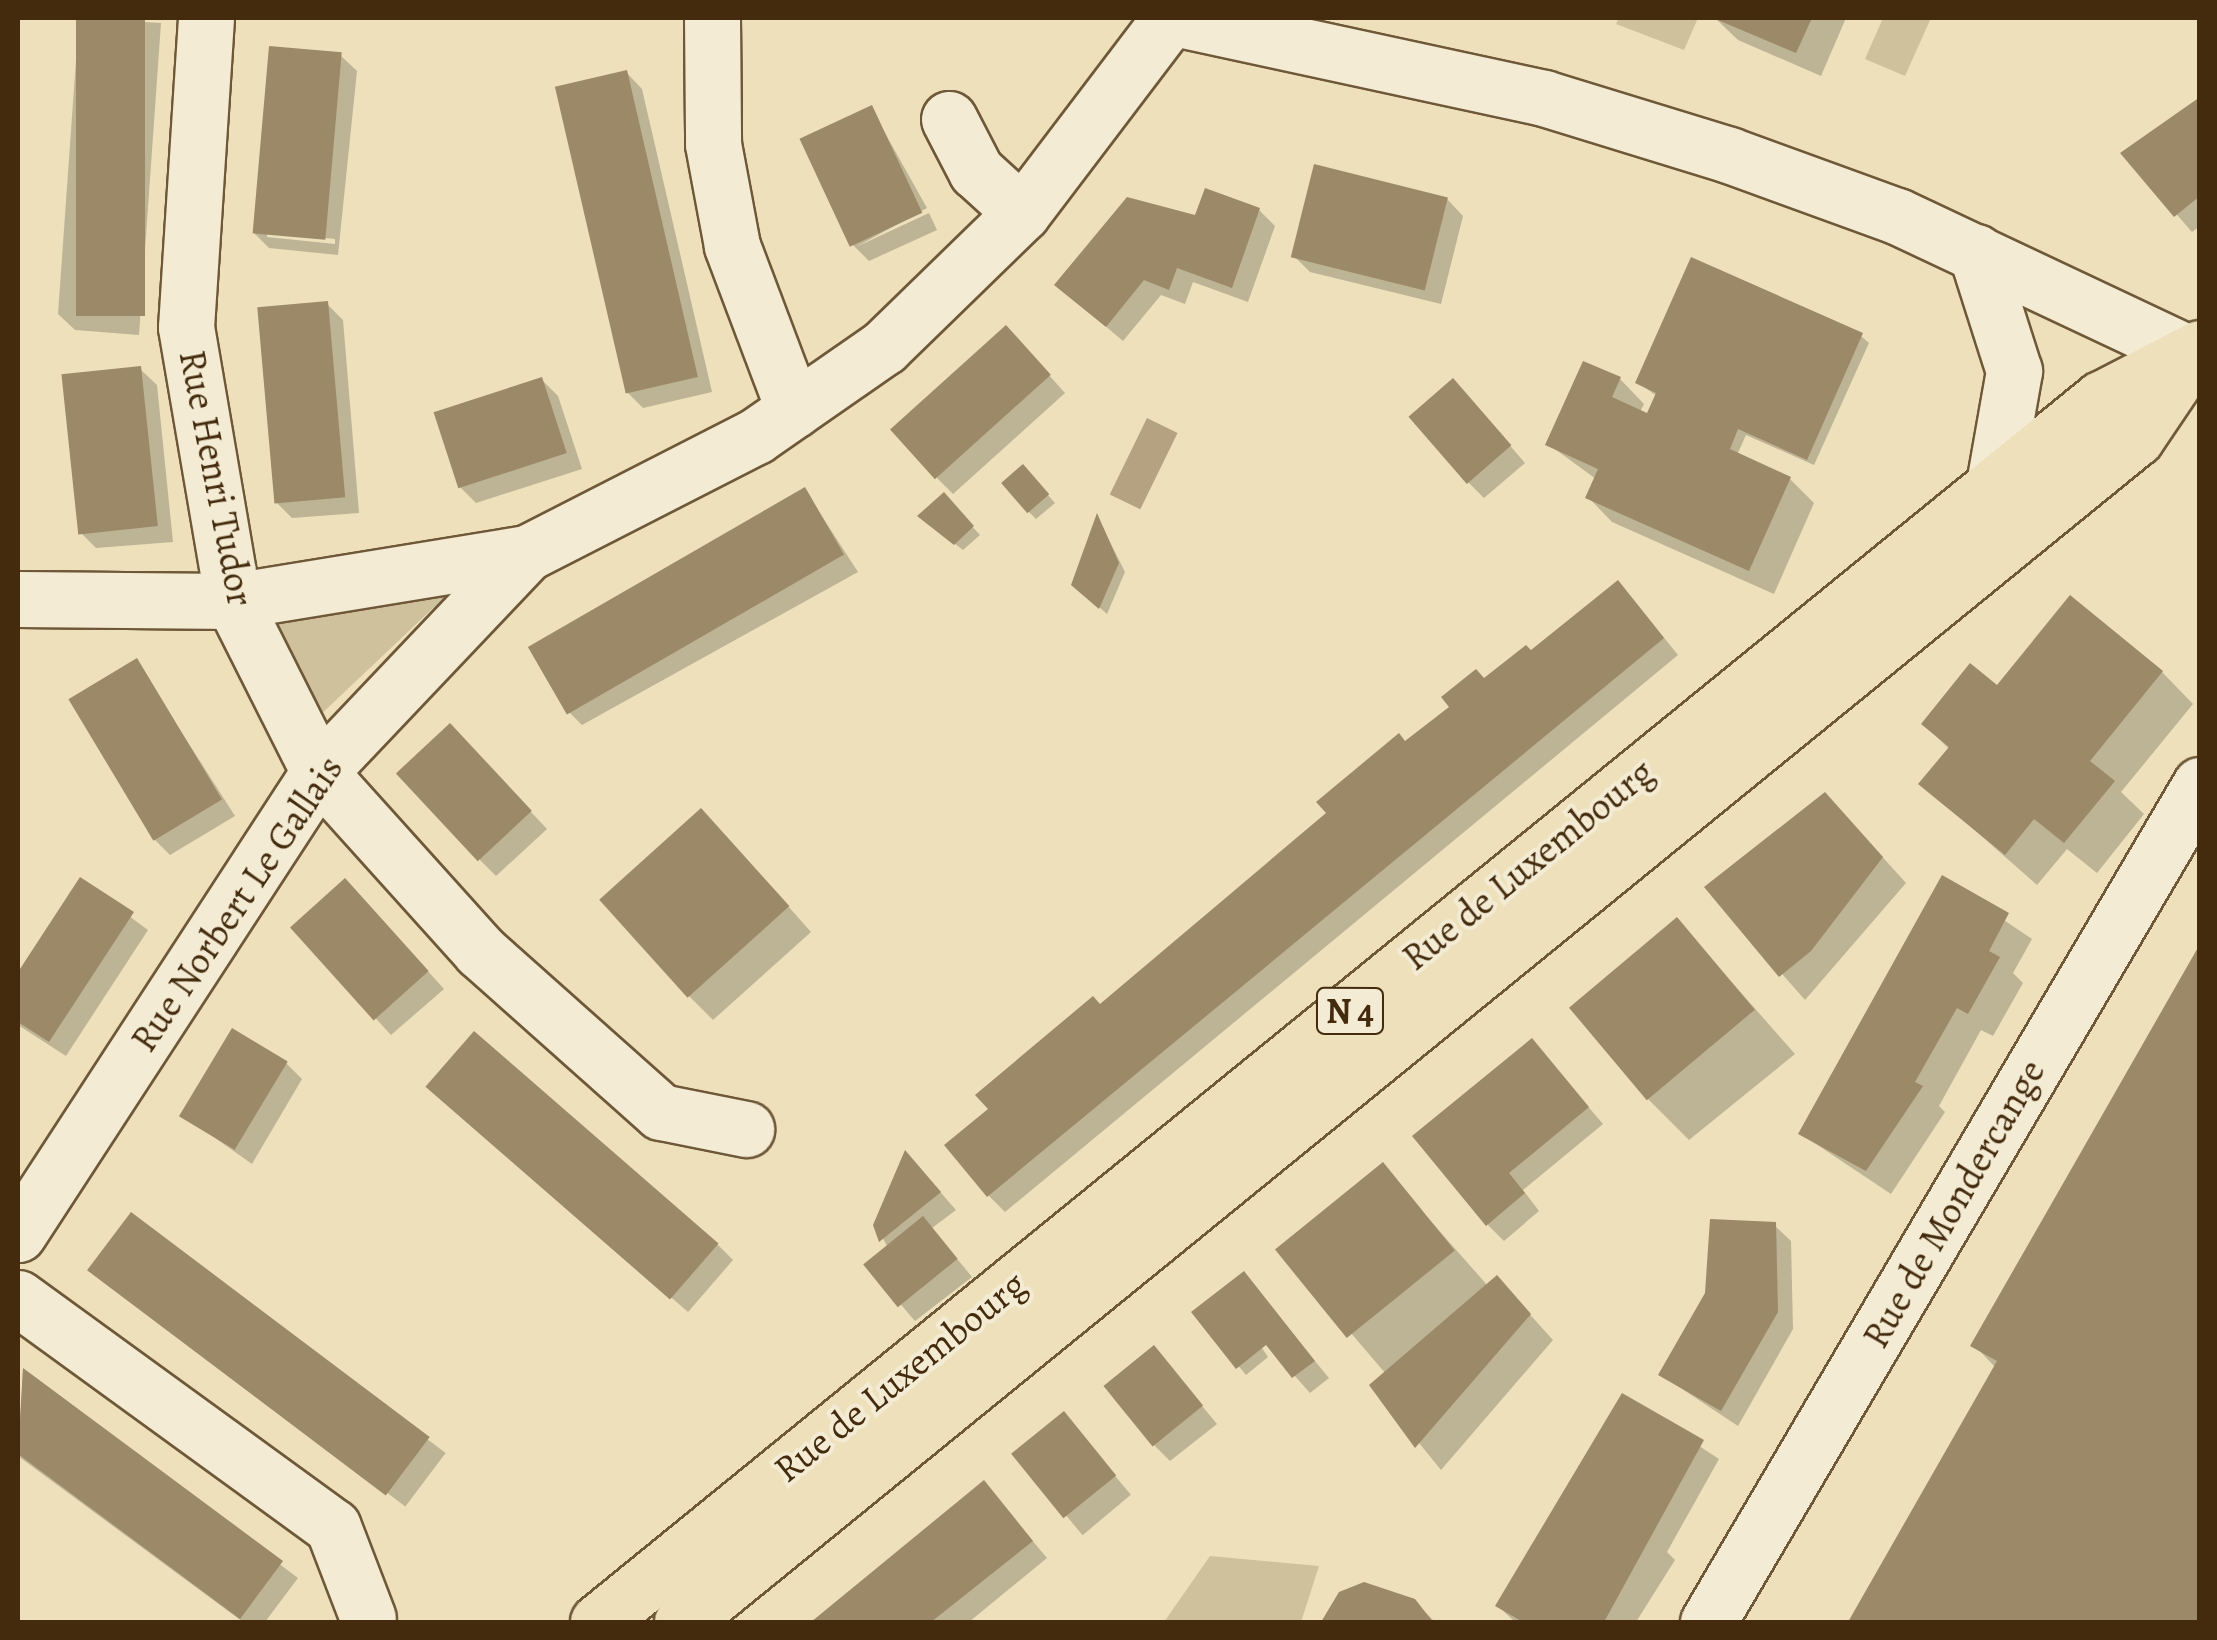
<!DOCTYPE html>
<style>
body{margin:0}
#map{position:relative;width:2217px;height:1640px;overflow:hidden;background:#ede0bb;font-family:Alegreya,serif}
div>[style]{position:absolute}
.green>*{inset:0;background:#d0c19d}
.water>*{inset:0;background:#b4a280;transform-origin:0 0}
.shadow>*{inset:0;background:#0003;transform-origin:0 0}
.building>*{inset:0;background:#9c8967;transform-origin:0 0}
.roads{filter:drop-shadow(2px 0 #6e5838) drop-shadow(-2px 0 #6e5838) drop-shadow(0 2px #6e5838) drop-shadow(0 -2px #6e5838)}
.minor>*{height:55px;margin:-27.5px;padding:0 27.5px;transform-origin:27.5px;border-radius:27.5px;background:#f3ebd3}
.secondary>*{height:55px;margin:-27.5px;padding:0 27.5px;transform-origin:27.5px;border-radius:27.5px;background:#f3ebd3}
.primary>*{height:55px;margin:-27.5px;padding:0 27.5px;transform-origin:27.5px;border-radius:27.5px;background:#ede0bb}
span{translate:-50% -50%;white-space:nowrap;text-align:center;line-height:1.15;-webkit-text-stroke:8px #f3ebd3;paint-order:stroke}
.shield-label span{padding:2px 8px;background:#f3ebd3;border:2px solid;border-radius:8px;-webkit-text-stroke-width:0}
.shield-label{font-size:35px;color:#442b0d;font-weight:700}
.street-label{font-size:38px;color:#442b0d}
.frame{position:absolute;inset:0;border:20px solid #442b0d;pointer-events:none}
</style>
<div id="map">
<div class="green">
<i style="clip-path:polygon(1619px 18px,1698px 18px,1684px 50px,1616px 24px)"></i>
<i style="clip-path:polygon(1883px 18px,1931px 18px,1905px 76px,1865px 59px)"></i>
<i style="clip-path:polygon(450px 592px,316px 719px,278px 623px)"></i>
<i style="clip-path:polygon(1210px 1556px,1319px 1566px,1301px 1622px,1164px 1622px)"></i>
</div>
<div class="water">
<i style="left:1147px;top:418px;width:34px;height:85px;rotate:26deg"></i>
</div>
<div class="shadow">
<i style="clip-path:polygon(79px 18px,161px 23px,139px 335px,75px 330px,58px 314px)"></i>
<i style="clip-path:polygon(1715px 18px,1846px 18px,1821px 76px,1738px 40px)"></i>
<i style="clip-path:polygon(evenodd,340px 55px,357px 71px,338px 255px,269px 248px,253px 232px,340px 55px,267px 232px,335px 239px,335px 244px,267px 237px,267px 232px)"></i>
<i style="clip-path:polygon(626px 72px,642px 89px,712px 392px,643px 408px,627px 392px)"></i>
<i style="clip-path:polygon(2200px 98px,2200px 226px,2192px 232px,2124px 154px)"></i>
<i style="clip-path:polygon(871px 108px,927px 208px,856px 247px,929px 213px,937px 230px,869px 261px,853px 245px)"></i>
<i style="clip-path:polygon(1447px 199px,1463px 216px,1441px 304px,1310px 272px,1294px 256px)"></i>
<i style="clip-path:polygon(1259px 210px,1275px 226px,1248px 302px,1193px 282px,1185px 304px,1161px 295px,1123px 341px,1057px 285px,1197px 218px)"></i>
<i style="clip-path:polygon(327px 304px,343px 320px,359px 513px,292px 518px,276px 502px)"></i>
<i style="clip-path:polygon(1861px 336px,1869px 343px,1814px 465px,1746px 435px,1737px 455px,1790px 479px,1814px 503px,1774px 594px,1612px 522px,1588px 497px,1596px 479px,1548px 444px,1620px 379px,1644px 404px,1640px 412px,1658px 420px,1657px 396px,1638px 383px)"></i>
<i style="clip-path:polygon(1022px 345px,1065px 393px,953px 494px,937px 478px)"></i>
<i style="clip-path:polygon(140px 369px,157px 385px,173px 542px,96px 548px,80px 532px)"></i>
<i style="clip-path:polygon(541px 379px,558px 396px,582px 469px,476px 503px,460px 487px)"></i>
<i style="clip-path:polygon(1469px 398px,1525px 463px,1484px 498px,1468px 482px)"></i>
<i style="clip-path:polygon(1030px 475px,1055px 503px,1036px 519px,1029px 512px)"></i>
<i style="clip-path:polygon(805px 490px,858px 572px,582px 725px,566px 709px)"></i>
<i style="clip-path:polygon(944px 496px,980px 535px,963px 550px,928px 523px)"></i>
<i style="clip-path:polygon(1098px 518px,1125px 572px,1107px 614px,1082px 592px)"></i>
<i style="clip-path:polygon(1633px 599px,1678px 655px,1005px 1212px,989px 1196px,948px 1145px,1406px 744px,1485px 681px)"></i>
<i style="clip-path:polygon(136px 661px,235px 816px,170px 855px,154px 839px)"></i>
<i style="clip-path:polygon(2162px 672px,2193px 704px,2121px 792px,2144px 814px,2097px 873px,2067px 849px,2037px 885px,1922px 784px,1950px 750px,1924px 724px,1997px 689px)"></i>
<i style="clip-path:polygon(466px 743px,547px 829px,496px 876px,480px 860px)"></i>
<i style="clip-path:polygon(1849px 820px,1906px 883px,1805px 1000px,1707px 888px)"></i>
<i style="clip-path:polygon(725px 835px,811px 932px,713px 1020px,689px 996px)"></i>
<i style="clip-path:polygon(1943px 879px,2032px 939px,2013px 973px,2023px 983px,1993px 1036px,1981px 1030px,1939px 1106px,1945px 1112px,1891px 1194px,1801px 1134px)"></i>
<i style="clip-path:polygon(80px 880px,148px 930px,66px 1056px,18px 1025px,18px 977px)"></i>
<i style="clip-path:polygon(361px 897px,444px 989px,391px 1035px,293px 928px)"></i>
<i style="clip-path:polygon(1677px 920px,1795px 1054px,1689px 1140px,1647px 1098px)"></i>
<i style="clip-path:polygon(2200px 949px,2200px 1622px,1851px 1622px,1996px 1368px,1974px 1345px)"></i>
<i style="clip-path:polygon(1532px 1041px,1603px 1124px,1523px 1190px,1539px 1211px,1504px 1241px,1488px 1225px)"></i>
<i style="clip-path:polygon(286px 1063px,302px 1079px,252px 1164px,184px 1116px)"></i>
<i style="clip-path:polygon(446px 1102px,717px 1244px,733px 1260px,688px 1312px)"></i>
<i style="clip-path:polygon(1382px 1166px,1488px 1286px,1497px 1278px,1553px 1340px,1441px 1470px,1372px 1385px,1386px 1374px,1279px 1249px)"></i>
<i style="clip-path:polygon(921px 1170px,956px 1210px,932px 1228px,972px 1277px,915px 1321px,866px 1264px,888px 1248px,876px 1225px)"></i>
<i style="left:131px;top:1216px;width:394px;height:67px;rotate:37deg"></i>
<i style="clip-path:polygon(1774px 1225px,1791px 1241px,1793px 1329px,1738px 1426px,1661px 1375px)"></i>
<i style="clip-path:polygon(1243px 1274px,1329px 1378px,1310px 1393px,1238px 1312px,1268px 1357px,1246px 1375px,1194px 1312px)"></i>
<i style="clip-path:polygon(1154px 1348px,1217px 1424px,1170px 1461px,1154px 1445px)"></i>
<i style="clip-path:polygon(23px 1372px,298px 1578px,265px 1622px,243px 1622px,18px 1456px)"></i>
<i style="clip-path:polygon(1623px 1396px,1719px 1459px,1667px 1552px,1675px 1560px,1636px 1622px,1515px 1622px,1498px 1606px)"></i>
<i style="left:1064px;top:1415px;width:104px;height:63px;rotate:50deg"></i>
<i style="clip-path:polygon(984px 1483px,1047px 1558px,969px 1622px,815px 1622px)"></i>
<i style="clip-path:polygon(1341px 1594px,1414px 1601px,1435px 1622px,1326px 1622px)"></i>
</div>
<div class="building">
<i style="left:76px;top:18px;width:69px;height:298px"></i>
<i style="clip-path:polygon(1713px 18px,1812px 18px,1796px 53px)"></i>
<i style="left:269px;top:46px;width:73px;height:188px;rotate:5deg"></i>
<i style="left:627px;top:70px;width:315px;height:74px;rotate:77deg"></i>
<i style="clip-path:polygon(2200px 97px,2200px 196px,2174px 217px,2120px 153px)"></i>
<i style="left:872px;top:105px;width:119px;height:80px;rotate:65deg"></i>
<i style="left:1314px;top:164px;width:138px;height:96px;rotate:14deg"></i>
<i style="clip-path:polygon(1205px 188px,1260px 208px,1232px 288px,1177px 268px,1169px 290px,1144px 280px,1106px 327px,1054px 285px,1127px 197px,1195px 215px)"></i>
<i style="clip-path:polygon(1691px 257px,1863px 333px,1807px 460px,1738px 429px,1730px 449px,1791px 477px,1749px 571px,1585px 498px,1598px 469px,1545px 445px,1583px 361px,1621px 377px,1612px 397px,1647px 413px,1656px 393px,1635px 383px)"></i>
<i style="left:328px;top:301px;width:197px;height:71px;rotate:85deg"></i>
<i style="left:1006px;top:325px;width:67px;height:156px;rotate:48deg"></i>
<i style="left:141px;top:366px;width:161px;height:80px;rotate:84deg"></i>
<i style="left:542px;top:377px;width:80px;height:114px;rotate:72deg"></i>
<i style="left:1453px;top:378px;width:89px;height:59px;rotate:49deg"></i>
<i style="left:1023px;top:464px;width:40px;height:29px;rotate:49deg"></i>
<i style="left:805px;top:487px;width:78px;height:320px;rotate:60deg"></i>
<i style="clip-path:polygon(944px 492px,974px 526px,954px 545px,917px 516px)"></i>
<i style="clip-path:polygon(1097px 513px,1119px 563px,1099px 609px,1071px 585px)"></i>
<i style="clip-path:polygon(1618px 580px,1664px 638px,987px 1197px,944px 1145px,988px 1109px,975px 1095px,1093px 996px,1100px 1004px,1326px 813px,1316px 802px,1399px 733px,1405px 741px,1449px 707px,1441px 697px,1476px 669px,1484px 678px,1526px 645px,1531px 650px)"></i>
<i style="clip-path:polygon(2070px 595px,2163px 671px,2090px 761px,2115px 781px,2064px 843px,2034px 819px,2005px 855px,1918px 784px,1949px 747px,1921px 724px,1970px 663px,1997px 685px)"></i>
<i style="left:137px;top:658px;width:165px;height:80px;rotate:59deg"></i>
<i style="left:450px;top:723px;width:120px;height:74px;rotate:47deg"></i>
<i style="clip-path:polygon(1825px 792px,1883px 857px,1811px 951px,1779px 977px,1704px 887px)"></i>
<i style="left:701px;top:808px;width:132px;height:137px;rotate:48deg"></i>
<i style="clip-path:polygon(1942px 875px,2009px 913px,1989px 951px,2000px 957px,1968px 1014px,1957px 1008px,1915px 1082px,1923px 1086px,1866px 1171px,1798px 1134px)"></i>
<i style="clip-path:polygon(80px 877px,134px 912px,49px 1042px,18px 1022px,18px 972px)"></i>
<i style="left:345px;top:878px;width:125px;height:74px;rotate:48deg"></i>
<i style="left:1677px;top:917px;width:121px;height:141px;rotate:50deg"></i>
<i style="clip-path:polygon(2200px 944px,2200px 1622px,1848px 1622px,1997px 1361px,1970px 1346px)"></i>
<i style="left:232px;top:1028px;width:65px;height:103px;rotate:31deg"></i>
<i style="left:474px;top:1031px;width:324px;height:74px;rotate:41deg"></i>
<i style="clip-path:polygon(1532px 1038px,1589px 1107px,1509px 1173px,1525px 1193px,1486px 1226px,1412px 1136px)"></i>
<i style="clip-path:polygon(905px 1150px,941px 1192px,879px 1242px,873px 1225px)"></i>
<i style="left:1383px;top:1162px;width:114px;height:139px;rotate:51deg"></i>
<i style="left:131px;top:1212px;width:374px;height:73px;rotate:37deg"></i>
<i style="left:923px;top:1216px;width:55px;height:77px;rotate:51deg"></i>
<i style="clip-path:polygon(1710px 1219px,1776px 1222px,1778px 1312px,1721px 1411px,1658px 1375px,1705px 1293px)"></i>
<i style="clip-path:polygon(1244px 1271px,1315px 1361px,1292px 1378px,1266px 1345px,1236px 1369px,1191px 1312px)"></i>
<i style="clip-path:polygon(1497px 1275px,1531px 1314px,1415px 1448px,1369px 1385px)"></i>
<i style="left:1154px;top:1345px;width:78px;height:65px;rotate:51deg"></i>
<i style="clip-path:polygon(23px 1368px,283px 1561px,240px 1619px,18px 1454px)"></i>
<i style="clip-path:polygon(1622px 1393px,1704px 1440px,1604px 1622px,1523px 1622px,1495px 1606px)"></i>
<i style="left:1064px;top:1411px;width:83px;height:68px;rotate:51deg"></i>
<i style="clip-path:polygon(984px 1480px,1033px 1541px,931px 1622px,811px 1622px)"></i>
<i style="clip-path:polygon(1364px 1582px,1415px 1599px,1433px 1622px,1321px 1622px,1339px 1592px)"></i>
</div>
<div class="roads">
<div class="minor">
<i style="left:206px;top:18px;width:310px;rotate:93.7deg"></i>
<i style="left:186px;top:327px;width:278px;rotate:80.3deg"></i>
<i style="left:233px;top:601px;width:191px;rotate:63.3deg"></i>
<i style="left:319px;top:772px;width:241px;rotate:48deg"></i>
<i style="left:480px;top:951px;width:242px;rotate:41.7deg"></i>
<i style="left:661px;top:1112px;width:87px;rotate:11.3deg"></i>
<i style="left:712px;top:18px;width:126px;rotate:89.5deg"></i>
<i style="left:713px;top:144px;width:104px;rotate:79.4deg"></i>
<i style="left:732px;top:246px;width:175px;rotate:69.3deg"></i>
<i style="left:949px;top:119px;width:59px;rotate:62.6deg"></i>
<i style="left:976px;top:171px;width:62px;rotate:42.4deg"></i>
<i style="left:18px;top:599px;width:215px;rotate:0.5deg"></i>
<i style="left:233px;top:601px;width:298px;rotate:-9.3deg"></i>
<i style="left:527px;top:553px;width:257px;rotate:-27.1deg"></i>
<i style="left:756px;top:436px;width:156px;rotate:-34.8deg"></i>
<i style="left:884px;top:347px;width:192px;rotate:-44.2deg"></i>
<i style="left:1022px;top:213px;width:245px;rotate:-52.8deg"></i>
<i style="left:18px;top:1234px;width:551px;rotate:-56.92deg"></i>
<i style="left:319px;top:772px;width:302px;rotate:-46.5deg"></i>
<i style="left:18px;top:1298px;width:389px;rotate:36deg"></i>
<i style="left:333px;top:1527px;width:97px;rotate:69deg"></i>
<i style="left:1708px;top:1622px;width:971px;rotate:-59.55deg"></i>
</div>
<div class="secondary">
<i style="left:1174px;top:18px;width:379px;rotate:12.2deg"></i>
<i style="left:1544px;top:98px;width:194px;rotate:17.1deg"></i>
<i style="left:1729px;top:155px;width:179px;rotate:20deg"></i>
<i style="left:1897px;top:216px;width:326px;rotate:25.2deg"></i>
<i style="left:1976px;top:252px;width:125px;rotate:72.3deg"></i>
<i style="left:2014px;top:371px;width:116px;rotate:100deg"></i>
</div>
<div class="primary">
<i style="left:598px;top:1622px;width:1938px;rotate:-39.14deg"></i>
<i style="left:2101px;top:399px;width:111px;rotate:-27.3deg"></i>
<i style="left:682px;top:1622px;width:1875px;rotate:-39.16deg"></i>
<i style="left:2136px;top:438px;width:97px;rotate:-56deg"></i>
</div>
</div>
<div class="shield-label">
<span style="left:1350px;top:1011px">N 4</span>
</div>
<div class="street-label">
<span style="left:216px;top:478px;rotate:79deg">Rue Henri Tudor</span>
<span style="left:1528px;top:865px;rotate:-39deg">Rue de Luxembourg</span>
<span style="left:237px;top:904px;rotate:-56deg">Rue Norbert Le Gallais</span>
<span style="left:1954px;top:1204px;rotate:-60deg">Rue de Mondercange</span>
<span style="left:900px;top:1377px;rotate:-39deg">Rue de Luxembourg</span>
</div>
<div class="frame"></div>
</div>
